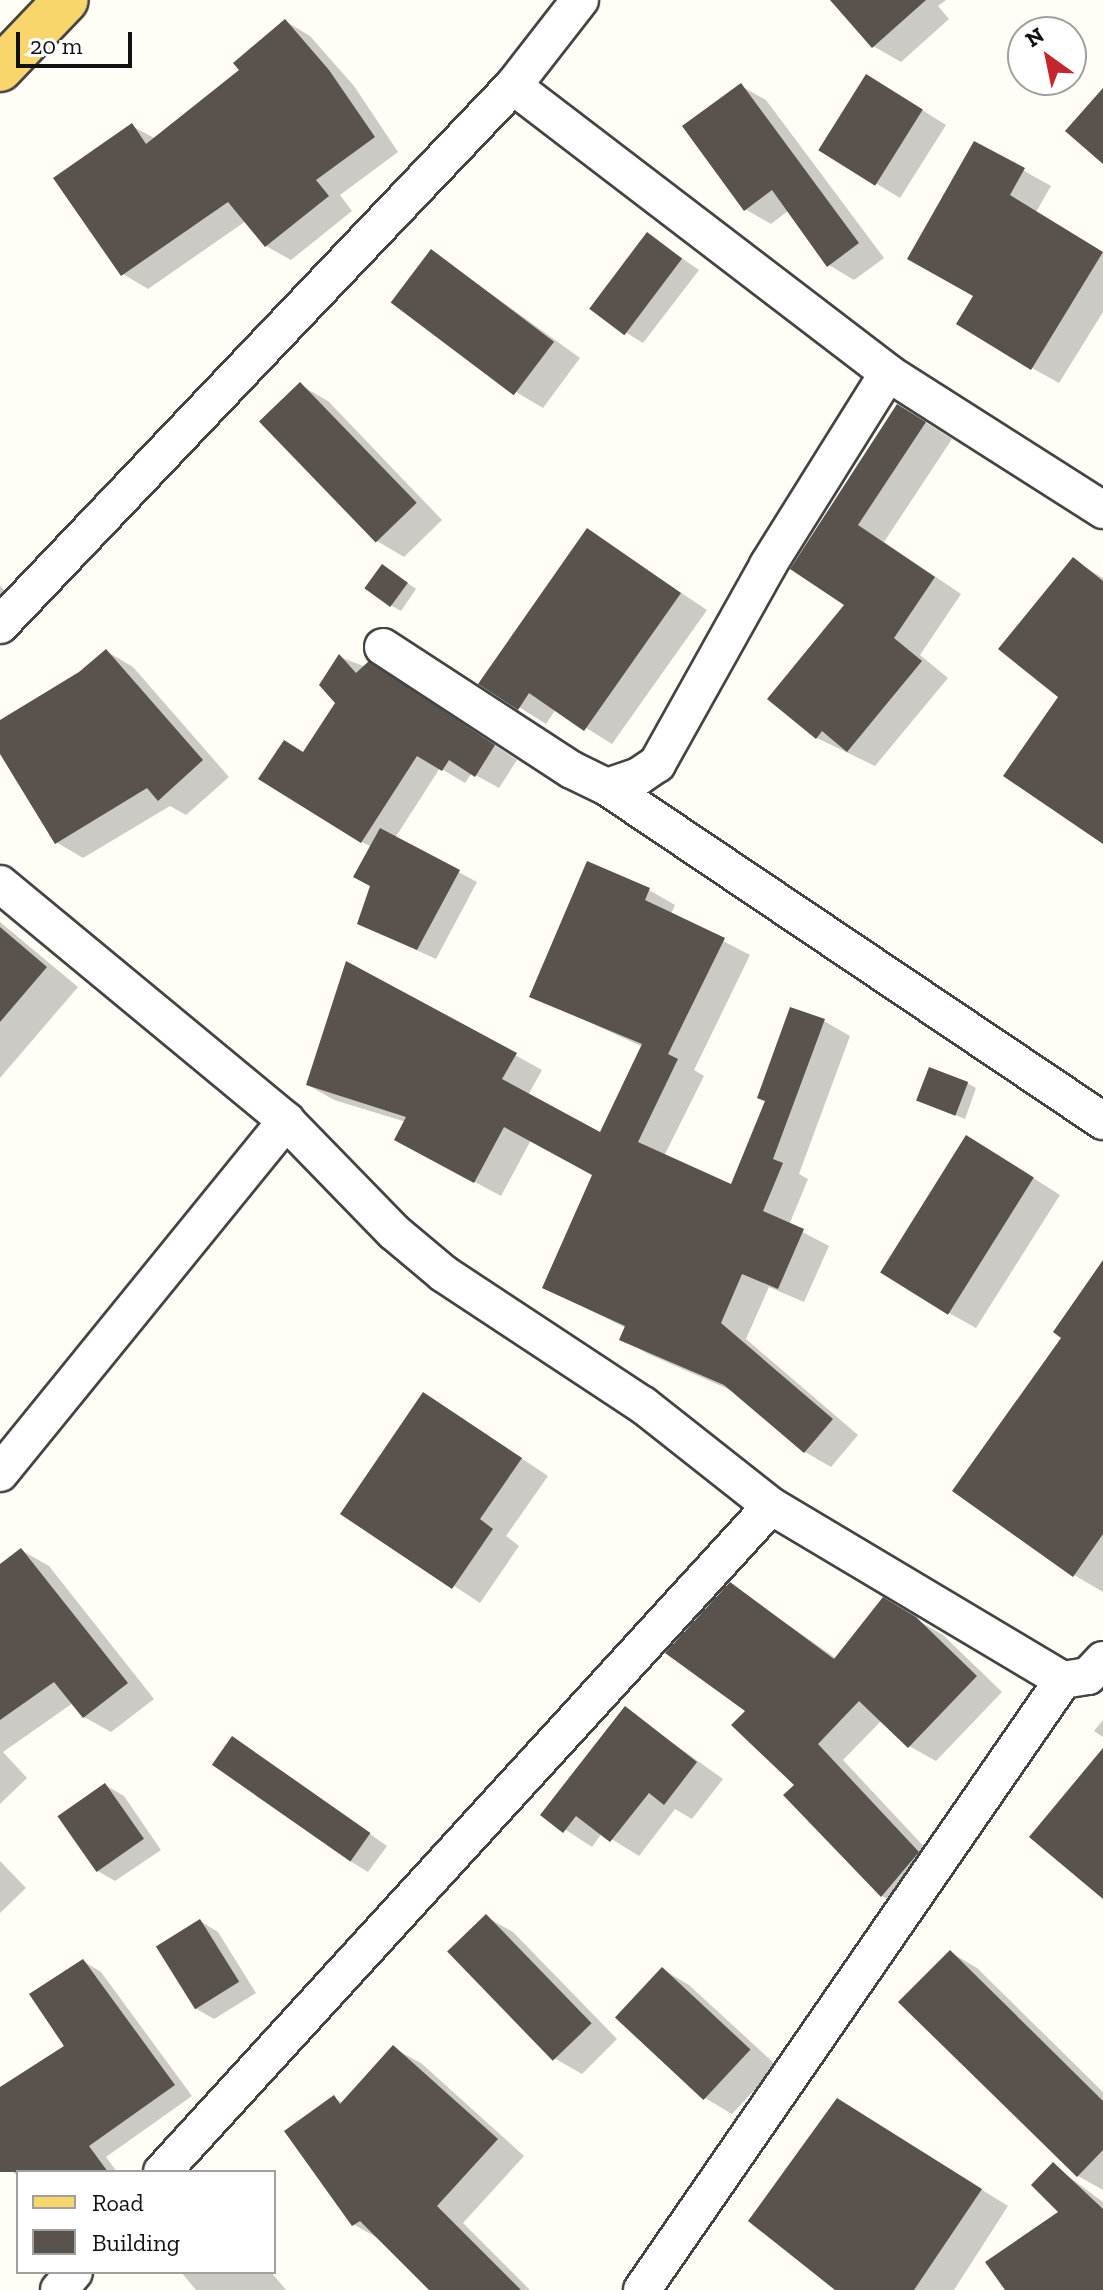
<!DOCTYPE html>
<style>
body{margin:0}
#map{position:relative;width:1103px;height:2290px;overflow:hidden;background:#fffdf5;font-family:"Zilla Slab",serif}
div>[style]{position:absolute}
.shadow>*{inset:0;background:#0003}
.building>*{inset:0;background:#5a524d;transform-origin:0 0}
.roads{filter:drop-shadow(2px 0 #444) drop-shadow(-2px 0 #444) drop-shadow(0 2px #444) drop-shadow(0 -2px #444)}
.minor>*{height:36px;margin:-18px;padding:0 18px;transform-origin:18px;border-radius:18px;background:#fff}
.primary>*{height:44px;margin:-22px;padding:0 22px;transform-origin:22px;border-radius:22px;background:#f9d66b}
span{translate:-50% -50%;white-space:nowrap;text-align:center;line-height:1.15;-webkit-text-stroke:8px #fff;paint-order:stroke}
.legend{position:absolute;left:16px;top:2170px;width:260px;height:104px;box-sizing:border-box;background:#fff;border:2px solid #a0a0a0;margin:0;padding:10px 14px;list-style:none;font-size:24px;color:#111}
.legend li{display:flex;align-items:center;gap:16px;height:40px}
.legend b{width:40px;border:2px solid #a0a0a0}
.north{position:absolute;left:1007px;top:16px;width:80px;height:80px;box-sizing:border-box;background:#fff;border:2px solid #a0a0a0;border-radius:50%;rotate:327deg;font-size:22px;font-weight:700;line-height:32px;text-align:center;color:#111}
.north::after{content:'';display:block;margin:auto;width:28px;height:36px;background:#c4262e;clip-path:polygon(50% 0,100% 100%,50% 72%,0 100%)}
.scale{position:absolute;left:16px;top:32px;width:116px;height:36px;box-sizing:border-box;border:4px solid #111;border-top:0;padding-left:10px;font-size:24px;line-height:28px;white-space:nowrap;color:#111;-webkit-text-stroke:6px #fff;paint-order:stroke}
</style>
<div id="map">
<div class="shadow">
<i style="clip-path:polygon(832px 0,946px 0,938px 6px,949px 19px,901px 62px,873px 46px)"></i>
<i style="clip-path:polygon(285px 21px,310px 36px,354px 86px,398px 152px,340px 195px,352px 211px,291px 260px,266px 246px,246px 221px,148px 289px,123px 274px,132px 126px,156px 139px,242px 70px)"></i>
<i style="clip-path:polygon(741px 86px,766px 100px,884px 258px,854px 280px,829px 265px,789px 210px,771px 224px,745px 209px)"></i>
<i style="clip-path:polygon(890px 90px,946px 125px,900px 198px,821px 150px)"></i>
<i style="clip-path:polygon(975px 143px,1051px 186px,1036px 212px,1103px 253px,1103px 312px,1059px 383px,1032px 368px,976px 296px)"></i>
<i style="clip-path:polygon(648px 235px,699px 270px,643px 343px,625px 332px)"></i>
<i style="clip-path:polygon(432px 251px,580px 358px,543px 408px,516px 392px)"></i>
<i style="clip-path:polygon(300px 385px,328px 401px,442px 520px,404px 557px,377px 541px,262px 422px)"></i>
<i style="clip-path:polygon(925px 422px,952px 439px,884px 542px,961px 594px,920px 655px,948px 678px,875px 766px,817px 738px,770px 698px,847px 605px,793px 569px)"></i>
<i style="clip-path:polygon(588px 531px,707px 610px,612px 744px,556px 709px,546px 724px,481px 683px)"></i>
<i style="clip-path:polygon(1073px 560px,1103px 578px,1103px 841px,1060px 696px)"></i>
<i style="clip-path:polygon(392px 572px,416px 589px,401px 611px,392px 606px)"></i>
<i style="clip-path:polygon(0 586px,20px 605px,0 626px)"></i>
<i style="clip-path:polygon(106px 651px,133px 667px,229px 777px,186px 815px,170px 806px,83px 858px,56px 842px,0 750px,0 722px,80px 674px)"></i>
<i style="clip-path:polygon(340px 657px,392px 677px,517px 760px,499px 788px,472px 773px,465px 783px,440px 768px,395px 838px,477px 882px,436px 959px,360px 924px,372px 886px,372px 847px,362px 842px,304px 754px,337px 703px)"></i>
<i style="clip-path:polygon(649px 890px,675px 905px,671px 914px,750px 955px,694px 1070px,704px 1076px,664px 1156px,732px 1187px,824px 1021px,850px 1036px,799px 1174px,808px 1179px,789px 1225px,829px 1246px,804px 1302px,769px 1287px,746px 1339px,858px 1435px,831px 1467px,805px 1452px,735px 1392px,648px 1354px,622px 1339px,626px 1328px,545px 1288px,594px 1175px,531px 1140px,501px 1196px,423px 1154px,406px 1122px,334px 1100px,308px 1085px,347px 963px,542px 1070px,528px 1095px,601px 1135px,643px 1047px,532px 996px)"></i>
<i style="clip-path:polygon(0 922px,78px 987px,0 1078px)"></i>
<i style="clip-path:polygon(967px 1083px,976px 1088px,965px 1119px,919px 1100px)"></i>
<i style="clip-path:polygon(994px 1153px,1060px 1195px,976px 1328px,949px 1313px)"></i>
<i style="clip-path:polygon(1103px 1264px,1103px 1592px,1074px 1575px,1064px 1338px)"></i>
<i style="clip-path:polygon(451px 1411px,548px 1476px,506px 1536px,519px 1546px,480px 1603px,343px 1513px)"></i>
<i style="clip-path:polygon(21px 1550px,49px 1566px,154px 1699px,111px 1732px,84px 1717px,73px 1703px,3px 1752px,27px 1778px,0 1804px,0 1566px)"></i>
<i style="clip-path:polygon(730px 1584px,837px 1659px,883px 1600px,943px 1635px,1002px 1692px,936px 1761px,909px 1746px,882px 1720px,843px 1760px,944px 1868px,908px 1911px,882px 1896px,796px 1785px,748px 1711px)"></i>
<i style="clip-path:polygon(625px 1709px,723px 1779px,692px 1819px,675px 1809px,639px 1856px,602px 1833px,592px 1847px,543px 1815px)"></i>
<i style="clip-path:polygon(1103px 1720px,1103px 1737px,1094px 1731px)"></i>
<i style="clip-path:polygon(233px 1738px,387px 1846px,368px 1872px,350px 1861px)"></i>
<i style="clip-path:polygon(105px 1785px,124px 1796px,161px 1850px,115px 1881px,96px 1870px)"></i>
<i style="clip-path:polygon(0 1861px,26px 1888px,0 1913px)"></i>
<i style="clip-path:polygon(486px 1917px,513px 1932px,617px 2039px,582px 2074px,554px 2058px)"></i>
<i style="clip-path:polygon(200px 1921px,218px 1932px,256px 1993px,214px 2019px,195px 2008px)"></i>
<i style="clip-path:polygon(950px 1952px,977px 1968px,1103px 2092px,1103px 2190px,1078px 2176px)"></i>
<i style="clip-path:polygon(83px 1961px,101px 1972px,192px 2096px,106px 2157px,117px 2172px,18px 2172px,18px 2177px,0 2158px,0 2089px,67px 2047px)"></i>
<i style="clip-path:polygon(662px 1969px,689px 1985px,777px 2066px,732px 2114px,705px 2098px)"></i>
<i style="clip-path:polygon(393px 2048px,421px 2063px,524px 2156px,463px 2223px,530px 2290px,432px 2290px,381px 2240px,353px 2224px,334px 2098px,343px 2103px)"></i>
<i style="clip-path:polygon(865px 2117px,1008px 2206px,954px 2290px,838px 2290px)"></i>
<i style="clip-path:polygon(1053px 2165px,1103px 2202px,1103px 2290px,1008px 2290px,1061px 2212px)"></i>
<i style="clip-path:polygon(181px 2272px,271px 2272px,286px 2290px,196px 2290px)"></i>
</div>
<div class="building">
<i style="clip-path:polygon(830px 0,926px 0,872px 48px)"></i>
<i style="clip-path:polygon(285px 19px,329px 70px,375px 137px,316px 180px,329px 196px,265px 247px,228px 202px,121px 276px,53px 178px,132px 123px,146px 144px,239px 70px,233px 63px)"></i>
<i style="left:866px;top:74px;width:67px;height:90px;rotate:32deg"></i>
<i style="clip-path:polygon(741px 83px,859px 243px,827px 267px,772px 190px,744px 211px,682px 126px)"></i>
<i style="clip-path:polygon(1103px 88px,1103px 164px,1065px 131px)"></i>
<i style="clip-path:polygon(974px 141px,1025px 168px,1010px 195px,1103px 252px,1031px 370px,956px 324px,973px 296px,907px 259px)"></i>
<i style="left:647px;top:232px;width:44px;height:96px;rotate:37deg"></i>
<i style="left:431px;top:249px;width:154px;height:67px;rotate:37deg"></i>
<i style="left:300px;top:382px;width:168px;height:57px;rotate:46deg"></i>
<i style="clip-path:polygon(897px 404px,926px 422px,858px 525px,935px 577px,894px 638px,922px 661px,847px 752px,822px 731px,816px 739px,767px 699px,844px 605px,790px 569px)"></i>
<i style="clip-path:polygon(587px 528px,681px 593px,584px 731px,529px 693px,518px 710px,478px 684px)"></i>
<i style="clip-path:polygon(1073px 557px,1103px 581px,1103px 844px,1003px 776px,1058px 697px,998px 649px)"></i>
<i style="left:382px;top:564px;width:32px;height:30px;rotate:36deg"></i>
<i style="clip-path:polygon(106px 649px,203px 760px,158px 801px,147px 788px,55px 844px,0 754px,0 720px,79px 672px)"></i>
<i style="clip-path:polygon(339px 654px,356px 673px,369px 661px,495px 745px,475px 777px,449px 760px,442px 771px,417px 756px,361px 843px,258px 779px,284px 740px,303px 752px,335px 703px,319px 685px)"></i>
<i style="clip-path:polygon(380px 828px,460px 870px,417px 950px,357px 924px,370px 886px,353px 877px)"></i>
<i style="clip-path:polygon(587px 861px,650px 888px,645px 900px,725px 938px,668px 1054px,678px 1059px,638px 1142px,731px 1184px,765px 1101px,757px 1098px,790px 1007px,825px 1019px,773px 1159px,783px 1163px,763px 1211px,804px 1229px,778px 1289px,742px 1274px,721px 1323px,833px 1419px,804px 1453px,724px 1385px,619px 1340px,625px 1326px,542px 1288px,592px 1175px,504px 1127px,474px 1183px,394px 1140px,406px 1117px,306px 1085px,346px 961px,517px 1053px,502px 1079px,600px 1132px,642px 1044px,529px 997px)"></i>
<i style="clip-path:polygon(0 927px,47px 967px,0 1022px)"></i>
<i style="left:929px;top:1067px;width:42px;height:36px;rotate:21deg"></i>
<i style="left:966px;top:1135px;width:80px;height:162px;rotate:32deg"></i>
<i style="clip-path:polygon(1103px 1260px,1103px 1534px,1073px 1577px,952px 1491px,1061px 1338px,1053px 1332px)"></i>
<i style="clip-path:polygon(423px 1392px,522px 1458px,480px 1519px,493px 1529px,452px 1589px,340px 1514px)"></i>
<i style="clip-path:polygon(21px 1548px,128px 1683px,83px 1718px,54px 1682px,0 1720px,0 1564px)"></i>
<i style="clip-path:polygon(730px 1582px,834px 1659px,883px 1597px,916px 1617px,977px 1676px,908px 1748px,859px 1701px,818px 1744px,919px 1852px,881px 1897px,783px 1795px,794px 1785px,731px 1725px,745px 1711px,665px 1653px)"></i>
<i style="clip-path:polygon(625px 1706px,697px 1762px,664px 1805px,649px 1793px,610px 1842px,576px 1816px,563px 1833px,540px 1815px)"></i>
<i style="left:232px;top:1736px;width:169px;height:35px;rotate:35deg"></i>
<i style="clip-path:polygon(1103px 1748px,1103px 1899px,1029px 1837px)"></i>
<i style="left:105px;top:1783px;width:68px;height:58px;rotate:55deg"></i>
<i style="left:486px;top:1914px;width:152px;height:54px;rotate:46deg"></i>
<i style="left:200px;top:1919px;width:74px;height:52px;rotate:58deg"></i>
<i style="clip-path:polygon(950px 1950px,1103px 2101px,1103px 2150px,1077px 2177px,898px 2002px)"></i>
<i style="clip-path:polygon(83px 1959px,175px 2085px,89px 2146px,108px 2172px,0 2172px,0 2087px,64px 2046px,29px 1994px)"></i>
<i style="left:662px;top:1967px;width:121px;height:69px;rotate:43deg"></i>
<i style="clip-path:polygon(393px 2045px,498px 2139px,437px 2206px,521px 2290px,429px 2290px,360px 2221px,352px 2226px,284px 2131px,334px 2095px,340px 2104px)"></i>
<i style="clip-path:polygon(837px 2098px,982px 2189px,914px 2290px,835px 2290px,748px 2221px)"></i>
<i style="clip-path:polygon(1053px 2162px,1103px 2209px,1103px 2290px,1005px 2290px,985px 2262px,1058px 2212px,1031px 2185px)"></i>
</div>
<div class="roads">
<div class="minor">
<i style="left:513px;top:86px;width:472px;rotate:37.4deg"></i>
<i style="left:888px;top:373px;width:255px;rotate:32.5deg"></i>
<i style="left:0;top:625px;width:744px;rotate:-46.42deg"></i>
<i style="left:513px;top:86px;width:109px;rotate:-52.1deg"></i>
<i style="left:383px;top:647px;width:225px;rotate:33.1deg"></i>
<i style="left:572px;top:770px;width:39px;rotate:26deg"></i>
<i style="left:607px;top:787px;width:34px;rotate:-19deg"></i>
<i style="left:639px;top:776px;width:22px;rotate:-34deg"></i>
<i style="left:657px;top:764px;width:228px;rotate:-60.8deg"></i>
<i style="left:768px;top:565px;width:226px;rotate:-58deg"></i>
<i style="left:607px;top:787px;width:598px;rotate:33.96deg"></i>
<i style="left:0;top:884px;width:371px;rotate:39.6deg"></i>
<i style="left:286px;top:1121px;width:155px;rotate:45.8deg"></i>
<i style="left:394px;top:1232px;width:65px;rotate:40deg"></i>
<i style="left:444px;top:1274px;width:238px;rotate:33.4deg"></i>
<i style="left:643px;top:1405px;width:163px;rotate:38.3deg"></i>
<i style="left:771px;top:1506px;width:340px;rotate:30.8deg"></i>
<i style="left:1063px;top:1680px;width:25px;rotate:-9deg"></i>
<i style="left:1088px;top:1676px;width:22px;rotate:-47deg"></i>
<i style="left:0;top:1473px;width:454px;rotate:-50.9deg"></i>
<i style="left:162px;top:2172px;width:902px;rotate:-47.56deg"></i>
<i style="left:59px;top:2290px;width:23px;rotate:-50deg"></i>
<i style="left:642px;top:2290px;width:741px;rotate:-55.39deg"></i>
</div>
<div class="primary">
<i style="left:0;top:69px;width:95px;rotate:-46.3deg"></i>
</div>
</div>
<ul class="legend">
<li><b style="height:10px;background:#f9d66b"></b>Road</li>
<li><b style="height:22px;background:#5a524d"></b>Building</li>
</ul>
<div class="north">N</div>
<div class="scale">20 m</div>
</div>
